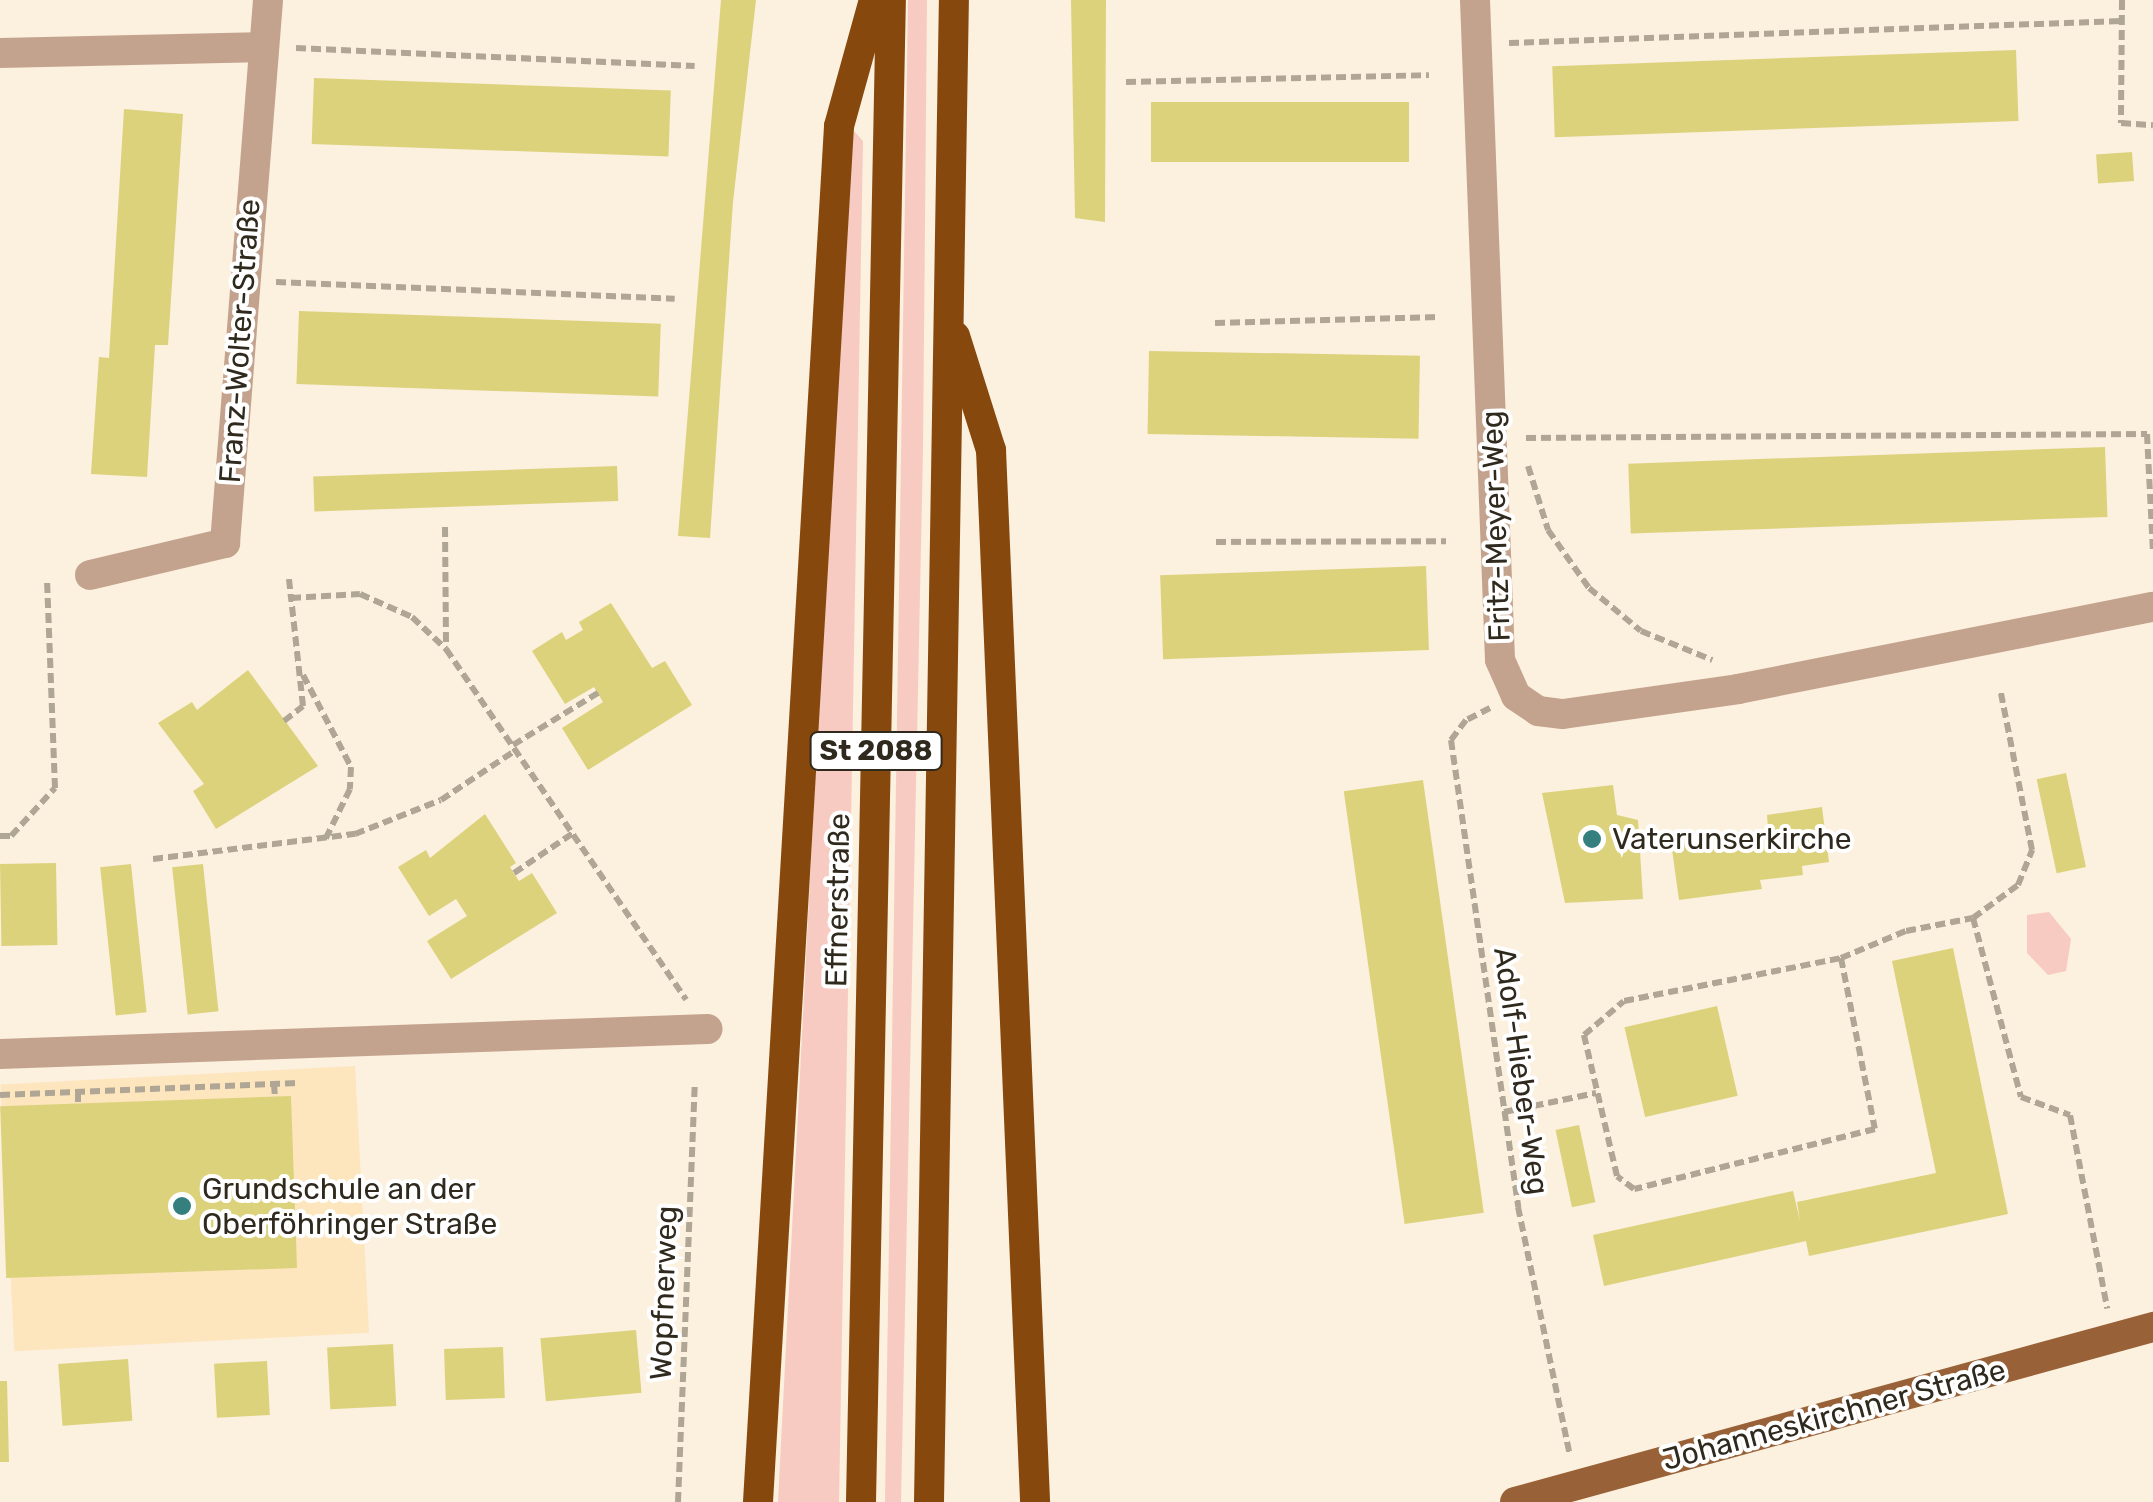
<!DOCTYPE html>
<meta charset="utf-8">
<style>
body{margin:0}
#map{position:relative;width:2153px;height:1502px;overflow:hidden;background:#fcf0de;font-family:Rubik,sans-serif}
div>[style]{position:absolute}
.built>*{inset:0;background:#fde5be;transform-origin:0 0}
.green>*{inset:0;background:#f7cbc1}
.building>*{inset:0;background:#dcd27c;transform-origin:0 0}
.path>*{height:6px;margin-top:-3px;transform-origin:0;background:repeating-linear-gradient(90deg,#b0a696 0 10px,transparent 0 15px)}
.minor>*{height:30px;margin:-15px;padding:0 15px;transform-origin:15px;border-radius:15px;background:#c3a38e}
.major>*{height:30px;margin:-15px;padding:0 15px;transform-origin:15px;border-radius:15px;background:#986137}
.highway>*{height:30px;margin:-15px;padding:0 15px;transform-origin:15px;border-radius:15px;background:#87480d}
.dots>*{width:28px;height:28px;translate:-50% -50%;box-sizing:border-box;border:5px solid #fff;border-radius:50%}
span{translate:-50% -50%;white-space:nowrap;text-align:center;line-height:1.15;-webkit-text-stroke:8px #fff;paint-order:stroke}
.shield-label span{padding:2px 8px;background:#fff;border:2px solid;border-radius:8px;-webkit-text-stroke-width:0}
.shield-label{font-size:28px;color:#30291d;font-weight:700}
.street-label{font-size:30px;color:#30291d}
.poi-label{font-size:30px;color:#30291d}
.left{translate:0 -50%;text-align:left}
</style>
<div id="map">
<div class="built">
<i style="left:355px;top:1066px;width:267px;height:355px;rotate:87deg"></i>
</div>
<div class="green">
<i style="clip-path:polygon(908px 0,927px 0,923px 450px,901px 1502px,885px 1502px)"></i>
<i style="clip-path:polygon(854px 131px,863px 141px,839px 1502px,778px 1502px,848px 140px)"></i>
<i style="clip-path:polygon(2049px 912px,2071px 939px,2066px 971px,2048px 975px,2027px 953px,2027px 915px)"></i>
</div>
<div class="building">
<i style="clip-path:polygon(721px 0,756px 0,733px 202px,710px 538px,678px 536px)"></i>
<i style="clip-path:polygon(1071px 0,1106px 0,1105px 222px,1075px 218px)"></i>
<i style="left:2016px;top:50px;width:71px;height:464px;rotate:88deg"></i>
<i style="left:314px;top:78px;width:357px;height:66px;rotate:2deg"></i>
<i style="left:1151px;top:102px;width:258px;height:60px"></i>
<i style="clip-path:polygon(124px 109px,183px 114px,168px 345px,155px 345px,147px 477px,91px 474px,99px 357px,109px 358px)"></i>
<i style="left:2132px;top:152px;width:29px;height:36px;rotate:86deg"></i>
<i style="left:299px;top:311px;width:362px;height:73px;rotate:2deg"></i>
<i style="left:1149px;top:351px;width:271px;height:83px;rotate:1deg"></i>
<i style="left:2105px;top:447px;width:70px;height:477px;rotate:88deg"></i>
<i style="left:617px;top:466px;width:35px;height:304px;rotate:88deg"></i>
<i style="left:1426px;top:566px;width:84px;height:266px;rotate:88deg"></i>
<i style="clip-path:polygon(611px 603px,652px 668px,665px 661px,692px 705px,588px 770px,562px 728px,603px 702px,594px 687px,565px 704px,532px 651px,562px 632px,566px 640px,583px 630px,579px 622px)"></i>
<i style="clip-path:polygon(248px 670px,318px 766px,216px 829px,193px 791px,204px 784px,158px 723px,192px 702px,197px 710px)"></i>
<i style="left:2066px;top:773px;width:96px;height:30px;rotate:78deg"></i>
<i style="left:1423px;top:780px;width:437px;height:80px;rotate:82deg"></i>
<i style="clip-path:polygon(1613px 785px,1617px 815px,1638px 820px,1643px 899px,1565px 903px,1542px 793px)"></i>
<i style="clip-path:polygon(1822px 807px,1829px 862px,1802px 866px,1803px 875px,1760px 880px,1762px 889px,1679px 900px,1671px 842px,1768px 829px,1767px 815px)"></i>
<i style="clip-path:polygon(485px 814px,516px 863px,510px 867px,519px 881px,532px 873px,557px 913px,451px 979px,427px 941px,467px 916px,456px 899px,429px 916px,398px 867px,426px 850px,430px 858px)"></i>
<i style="left:56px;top:863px;width:82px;height:56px;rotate:89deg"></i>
<i style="left:131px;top:864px;width:149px;height:31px;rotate:84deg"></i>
<i style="left:203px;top:864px;width:148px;height:31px;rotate:84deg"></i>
<i style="clip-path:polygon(1953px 948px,2008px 1214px,1809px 1256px,1806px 1241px,1604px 1286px,1593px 1235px,1793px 1191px,1800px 1221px,1797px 1202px,1936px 1173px,1892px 961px)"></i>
<i style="left:1717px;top:1006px;width:92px;height:95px;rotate:77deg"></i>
<i style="left:291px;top:1096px;width:172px;height:291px;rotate:88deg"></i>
<i style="left:1579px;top:1125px;width:79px;height:24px;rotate:78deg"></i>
<i style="left:636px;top:1330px;width:63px;height:96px;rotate:85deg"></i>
<i style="left:393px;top:1344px;width:62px;height:66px;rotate:87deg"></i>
<i style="left:503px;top:1347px;width:51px;height:59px;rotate:88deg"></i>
<i style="left:128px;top:1359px;width:62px;height:70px;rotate:86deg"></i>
<i style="left:267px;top:1361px;width:54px;height:53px;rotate:87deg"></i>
<i style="clip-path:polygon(0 1381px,7px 1381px,9px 1462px,0 1462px)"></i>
</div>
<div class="path">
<i style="left:2122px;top:0;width:123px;rotate:90.5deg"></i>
<i style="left:2121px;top:123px;width:32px;rotate:4deg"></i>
<i style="left:1509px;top:43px;width:613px;rotate:-2.06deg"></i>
<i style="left:296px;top:48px;width:399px;rotate:2.6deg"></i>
<i style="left:1126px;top:82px;width:303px;rotate:-1.3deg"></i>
<i style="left:276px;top:282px;width:399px;rotate:2.4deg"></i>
<i style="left:1215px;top:323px;width:225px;rotate:-1.5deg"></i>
<i style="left:1526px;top:438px;width:621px;rotate:-0.37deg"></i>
<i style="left:2147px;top:434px;width:120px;rotate:87.1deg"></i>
<i style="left:1528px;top:466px;width:67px;rotate:72.6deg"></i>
<i style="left:1548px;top:530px;width:71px;rotate:54.7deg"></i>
<i style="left:1589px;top:588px;width:67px;rotate:39.6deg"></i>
<i style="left:1641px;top:631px;width:77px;rotate:22.2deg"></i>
<i style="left:445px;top:527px;width:120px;rotate:89.5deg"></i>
<i style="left:1216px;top:542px;width:230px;rotate:-0.2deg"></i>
<i style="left:289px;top:579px;width:19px;rotate:84deg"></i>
<i style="left:291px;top:598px;width:69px;rotate:-3.3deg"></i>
<i style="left:360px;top:594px;width:57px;rotate:23.9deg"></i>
<i style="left:412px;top:617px;width:47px;rotate:43.3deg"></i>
<i style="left:446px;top:649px;width:425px;rotate:55.6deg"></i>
<i style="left:303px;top:675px;width:104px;rotate:62.4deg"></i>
<i style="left:351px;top:767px;width:22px;rotate:93deg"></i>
<i style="left:350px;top:789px;width:55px;rotate:116.1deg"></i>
<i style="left:1490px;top:708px;width:27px;rotate:153deg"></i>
<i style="left:1466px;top:720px;width:25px;rotate:127deg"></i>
<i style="left:1451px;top:740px;width:472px;rotate:81.8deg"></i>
<i style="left:1518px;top:1207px;width:253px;rotate:78.2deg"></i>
<i style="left:284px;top:721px;width:24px;rotate:-38deg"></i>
<i style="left:303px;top:706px;width:109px;rotate:-96.3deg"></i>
<i style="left:513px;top:745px;width:100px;rotate:-31.5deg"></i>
<i style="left:0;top:836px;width:11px"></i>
<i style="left:11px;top:836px;width:65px;rotate:-47.5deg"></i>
<i style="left:55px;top:788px;width:210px;rotate:-92.2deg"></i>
<i style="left:153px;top:859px;width:204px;rotate:-7.1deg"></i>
<i style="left:355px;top:834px;width:92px;rotate:-21.6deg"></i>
<i style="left:441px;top:800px;width:90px;rotate:-33.7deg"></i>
<i style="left:514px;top:873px;width:71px;rotate:-34.1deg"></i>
<i style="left:1973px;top:918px;width:185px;rotate:75deg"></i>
<i style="left:2021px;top:1097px;width:52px;rotate:20.2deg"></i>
<i style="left:2070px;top:1115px;width:197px;rotate:79.1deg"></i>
<i style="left:1841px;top:958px;width:174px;rotate:78.8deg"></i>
<i style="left:1875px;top:1129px;width:248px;rotate:166deg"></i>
<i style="left:1634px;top:1189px;width:21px;rotate:-143deg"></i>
<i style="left:1617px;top:1176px;width:145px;rotate:-103.2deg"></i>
<i style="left:1584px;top:1035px;width:52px;rotate:-40.4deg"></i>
<i style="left:1624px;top:1001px;width:221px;rotate:-11.2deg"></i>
<i style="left:1841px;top:958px;width:70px;rotate:-22.6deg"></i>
<i style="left:1906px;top:931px;width:68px;rotate:-11deg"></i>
<i style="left:1973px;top:918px;width:56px;rotate:-36.3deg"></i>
<i style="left:2018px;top:885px;width:38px;rotate:-68deg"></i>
<i style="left:2032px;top:850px;width:164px;rotate:-101.2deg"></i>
<i style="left:274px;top:1084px;width:13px;rotate:86deg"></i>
<i style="left:78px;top:1092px;width:12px;rotate:90deg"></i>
<i style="left:0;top:1095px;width:298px;rotate:-2.3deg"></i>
<i style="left:1504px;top:1112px;width:94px;rotate:-11.7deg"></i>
<i style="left:678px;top:1502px;width:416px;rotate:-87.7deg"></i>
</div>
<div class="minor">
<i style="left:1475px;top:0;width:660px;rotate:87.83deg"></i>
<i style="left:1500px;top:660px;width:39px;rotate:66deg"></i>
<i style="left:1516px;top:696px;width:27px;rotate:34deg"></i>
<i style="left:1538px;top:711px;width:25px;rotate:7deg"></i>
<i style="left:1563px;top:714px;width:177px;rotate:-8.1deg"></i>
<i style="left:1738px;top:689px;width:423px;rotate:-11.2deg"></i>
<i style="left:0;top:53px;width:262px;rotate:-1.3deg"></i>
<i style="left:90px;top:575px;width:139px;rotate:-13.3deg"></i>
<i style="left:225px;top:543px;width:545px;rotate:-85.47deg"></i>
<i style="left:0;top:1054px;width:708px;rotate:-2.02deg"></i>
</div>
<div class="major">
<i style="left:1515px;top:1502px;width:662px;rotate:-15.34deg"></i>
</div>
<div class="highway">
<i style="left:955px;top:336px;width:120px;rotate:72.5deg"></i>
<i style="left:991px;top:450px;width:1053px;rotate:87.6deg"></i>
<i style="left:758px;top:1502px;width:1378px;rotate:-86.63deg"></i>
<i style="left:839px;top:126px;width:131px;rotate:-74.5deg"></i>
<i style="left:861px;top:1502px;width:1502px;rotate:-88.86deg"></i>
<i style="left:929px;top:1502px;width:1502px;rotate:-89.05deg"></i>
</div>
<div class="dots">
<i style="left:1592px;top:839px;background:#367f7f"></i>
<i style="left:182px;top:1206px;background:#367f7f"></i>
</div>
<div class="shield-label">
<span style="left:876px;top:751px">St 2088</span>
</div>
<div class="street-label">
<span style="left:240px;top:341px;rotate:-86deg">Franz-Wolter-Straße</span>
<span style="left:1496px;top:526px;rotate:-92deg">Fritz-Meyer-Weg</span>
<span style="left:838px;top:900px;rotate:-89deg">Effnerstraße</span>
<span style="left:1521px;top:1071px;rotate:82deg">Adolf-Hieber-Weg</span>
<span style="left:664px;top:1293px;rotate:-88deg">Wopfnerweg</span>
<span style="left:1834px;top:1415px;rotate:-15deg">Johanneskirchner Straße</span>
</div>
<div class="poi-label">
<span class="left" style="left:1612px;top:839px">Vaterunserkirche</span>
<span class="left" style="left:202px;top:1206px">Grundschule an der<br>Oberföhringer Straße</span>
</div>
</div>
